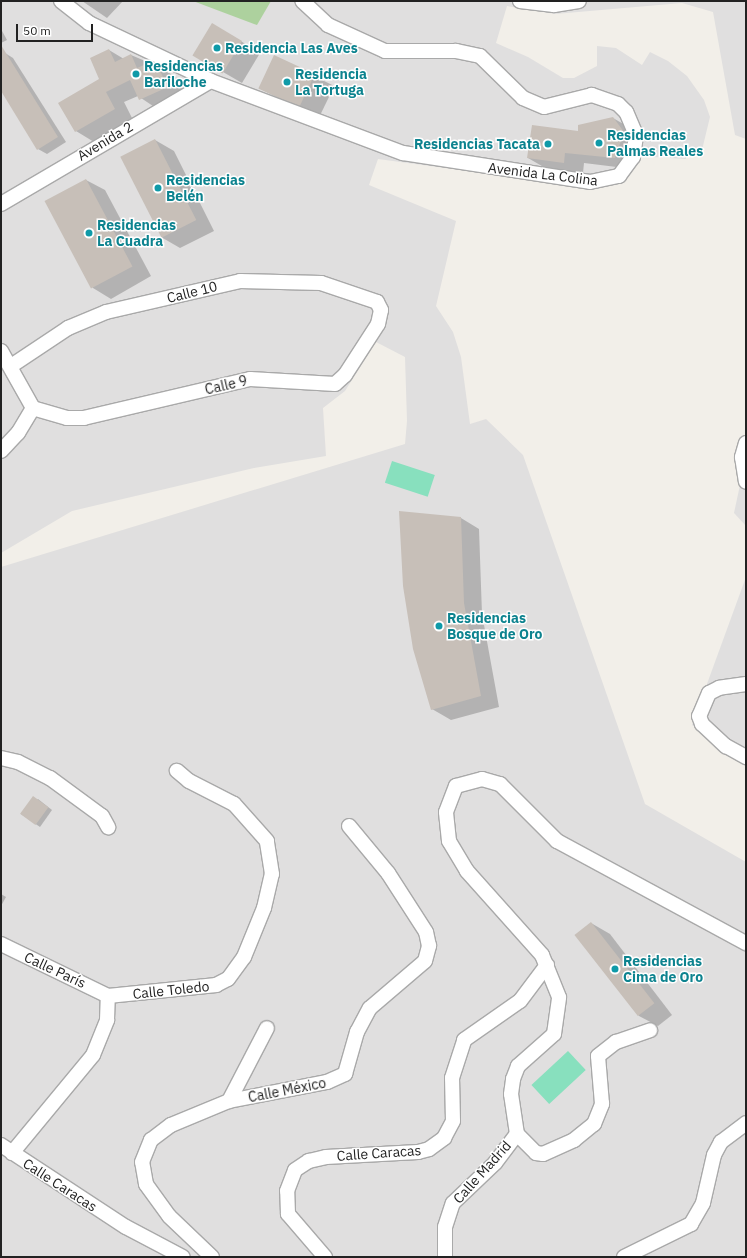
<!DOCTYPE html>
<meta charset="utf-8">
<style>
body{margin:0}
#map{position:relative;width:747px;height:1258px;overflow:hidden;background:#f2efe9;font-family:"IBM Plex Sans",sans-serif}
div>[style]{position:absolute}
.residential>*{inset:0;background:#e0dfdf}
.forest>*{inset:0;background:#add19e}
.pitch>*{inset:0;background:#88e0be;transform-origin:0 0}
.shadow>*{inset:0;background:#0003;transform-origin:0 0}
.building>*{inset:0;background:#c7bfb8;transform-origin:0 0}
.roads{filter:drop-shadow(1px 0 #a9a9a9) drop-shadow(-1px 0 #a9a9a9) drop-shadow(0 1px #a9a9a9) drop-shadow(0 -1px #a9a9a9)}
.minor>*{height:14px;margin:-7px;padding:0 7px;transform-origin:7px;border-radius:7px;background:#fff}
.dots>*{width:11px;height:11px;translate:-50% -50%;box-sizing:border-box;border:2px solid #fff;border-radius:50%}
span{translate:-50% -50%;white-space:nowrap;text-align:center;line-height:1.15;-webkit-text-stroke:3px #fff;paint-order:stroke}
.culture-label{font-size:14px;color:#0d838f;font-weight:700}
.left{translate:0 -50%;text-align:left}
.right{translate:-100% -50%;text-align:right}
.street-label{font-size:14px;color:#222}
.frame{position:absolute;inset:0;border:2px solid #222;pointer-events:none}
.scale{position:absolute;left:16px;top:24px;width:77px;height:18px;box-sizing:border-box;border:2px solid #222;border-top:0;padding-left:5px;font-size:12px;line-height:14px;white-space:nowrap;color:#222;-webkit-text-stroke:3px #fff;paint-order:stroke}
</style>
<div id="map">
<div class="residential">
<i style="clip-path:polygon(1px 1px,746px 1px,746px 139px,735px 135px,713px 12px,682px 3px,555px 14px,507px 6px,496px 43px,528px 57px,563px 78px,574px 78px,597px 66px,597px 46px,616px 48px,642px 65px,650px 52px,668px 61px,687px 76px,704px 100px,710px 117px,702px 150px,686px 151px,686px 159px,638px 156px,620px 177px,520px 178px,378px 159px,369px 185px,456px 221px,436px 306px,453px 332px,461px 357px,470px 424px,486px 419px,523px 455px,645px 804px,746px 862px,746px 1257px,1px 1257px,1px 567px,405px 444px,407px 421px,405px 357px,376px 342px,345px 391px,323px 408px,326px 456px,254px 468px,72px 511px,1px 553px)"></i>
<i style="clip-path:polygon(746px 457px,746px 526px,734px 513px)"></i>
<i style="clip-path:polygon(746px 577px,746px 767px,692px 725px)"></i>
</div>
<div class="forest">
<i style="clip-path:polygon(193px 1px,271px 1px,257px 25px)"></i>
</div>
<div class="pitch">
<i style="left:392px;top:461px;width:45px;height:23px;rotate:18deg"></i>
<i style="left:568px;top:1051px;width:26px;height:50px;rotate:47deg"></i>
</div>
<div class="shadow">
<i style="clip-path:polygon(82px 1px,123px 1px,107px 18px)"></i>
<i style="clip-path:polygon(1px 29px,7px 40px,1px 43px)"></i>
<i style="clip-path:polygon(231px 35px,260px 53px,242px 83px,223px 72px)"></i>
<i style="clip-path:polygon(109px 50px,124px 59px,131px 55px,157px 66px,176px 77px,186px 98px,159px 110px,138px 96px,124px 102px,133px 120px,94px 142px,76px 131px,101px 80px)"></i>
<i style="clip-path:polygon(5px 53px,13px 58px,66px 142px,47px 154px,38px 149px,1px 89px,1px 55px)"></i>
<i style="left:275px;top:57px;width:66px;height:35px;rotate:26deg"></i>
<i style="clip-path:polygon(613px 118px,632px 129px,642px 143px,633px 169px,584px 163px,583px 173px,547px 169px,528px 158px)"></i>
<i style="clip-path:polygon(155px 140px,174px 151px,214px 231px,180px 248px,161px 237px)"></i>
<i style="clip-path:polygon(86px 180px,105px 190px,151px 276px,111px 299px,93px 288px,46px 202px)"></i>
<i style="clip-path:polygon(461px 518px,479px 529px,482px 614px,499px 707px,451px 720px,432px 709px)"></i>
<i style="clip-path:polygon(38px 799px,52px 810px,40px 827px,21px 814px)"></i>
<i style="clip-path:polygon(1px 894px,6px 897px,1px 906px)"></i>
<i style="clip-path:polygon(591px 923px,610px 934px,672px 1015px,658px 1026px,639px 1016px,576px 935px)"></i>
</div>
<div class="building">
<i style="left:212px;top:23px;width:35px;height:38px;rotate:31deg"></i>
<i style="clip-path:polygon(1px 45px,58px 137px,37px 150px,1px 91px)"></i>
<i style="clip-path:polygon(109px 49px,115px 62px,131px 54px,137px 68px,151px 62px,157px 65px,168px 87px,139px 100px,130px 80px,106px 92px,115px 109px,75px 132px,58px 103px,99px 79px,90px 58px)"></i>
<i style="left:274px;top:55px;width:45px;height:37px;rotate:25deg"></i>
<i style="clip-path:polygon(613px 117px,624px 132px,615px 158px,565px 153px,564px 163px,527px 158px,532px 125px,578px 131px,578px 125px)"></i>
<i style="left:155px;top:139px;width:91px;height:39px;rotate:63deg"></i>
<i style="left:86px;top:179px;width:99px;height:47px;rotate:62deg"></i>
<i style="clip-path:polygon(399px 511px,461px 517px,464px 603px,481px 696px,431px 710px,413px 649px,403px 586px)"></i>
<i style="left:33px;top:796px;width:19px;height:22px;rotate:36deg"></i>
<i style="left:591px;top:922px;width:103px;height:21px;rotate:52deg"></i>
</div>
<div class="roads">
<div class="minor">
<i style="left:61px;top:1px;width:36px;rotate:38deg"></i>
<i style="left:89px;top:23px;width:135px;rotate:25.4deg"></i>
<i style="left:211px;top:81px;width:205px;rotate:20.6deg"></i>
<i style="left:403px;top:153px;width:189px;rotate:8.8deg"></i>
<i style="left:590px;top:182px;width:30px;rotate:-12deg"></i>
<i style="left:619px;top:176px;width:24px;rotate:-54deg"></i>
<i style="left:633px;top:157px;width:22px;rotate:-82deg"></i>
<i style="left:636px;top:135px;width:25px;rotate:-113deg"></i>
<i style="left:626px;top:112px;width:11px;rotate:-135deg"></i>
<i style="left:618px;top:104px;width:28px;rotate:-161deg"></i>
<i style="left:592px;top:95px;width:49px;rotate:166deg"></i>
<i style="left:544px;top:107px;width:23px;rotate:-157deg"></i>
<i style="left:523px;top:98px;width:60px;rotate:-135.7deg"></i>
<i style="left:480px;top:56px;width:25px;rotate:-168deg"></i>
<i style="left:456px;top:51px;width:71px;rotate:180deg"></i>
<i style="left:385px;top:51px;width:63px;rotate:-155.5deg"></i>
<i style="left:328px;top:25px;width:35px;rotate:-137deg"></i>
<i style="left:520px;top:1px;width:34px;rotate:7deg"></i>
<i style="left:554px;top:5px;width:25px;rotate:-9deg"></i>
<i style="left:1px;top:204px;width:243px;rotate:-30.4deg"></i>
<i style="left:1px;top:351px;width:65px;rotate:60.7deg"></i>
<i style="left:11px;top:366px;width:69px;rotate:-33.7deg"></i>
<i style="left:68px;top:328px;width:41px;rotate:-22.8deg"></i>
<i style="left:106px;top:312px;width:138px;rotate:-13deg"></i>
<i style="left:240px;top:281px;width:81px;rotate:1.4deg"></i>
<i style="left:321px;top:283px;width:59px;rotate:18.7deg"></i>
<i style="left:377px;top:302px;width:9px;rotate:63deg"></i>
<i style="left:381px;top:310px;width:14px;rotate:102deg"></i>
<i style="left:378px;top:324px;width:61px;rotate:122.9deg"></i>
<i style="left:345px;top:375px;width:13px;rotate:138deg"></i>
<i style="left:335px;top:384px;width:85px;rotate:-176.6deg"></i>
<i style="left:250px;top:379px;width:171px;rotate:166.8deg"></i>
<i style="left:84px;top:418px;width:17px;rotate:180deg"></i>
<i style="left:67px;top:418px;width:35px;rotate:-164deg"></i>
<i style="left:746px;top:443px;width:15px;rotate:106deg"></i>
<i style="left:742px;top:457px;width:25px;rotate:81deg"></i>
<i style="left:1px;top:451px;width:25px;rotate:-47deg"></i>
<i style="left:18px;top:433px;width:29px;rotate:-59deg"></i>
<i style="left:746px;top:684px;width:27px;rotate:172deg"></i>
<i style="left:719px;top:688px;width:11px;rotate:153deg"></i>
<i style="left:709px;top:693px;width:25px;rotate:113deg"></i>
<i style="left:699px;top:716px;width:9px;rotate:69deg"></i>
<i style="left:702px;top:724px;width:33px;rotate:43deg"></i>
<i style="left:726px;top:746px;width:23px;rotate:29deg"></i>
<i style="left:1px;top:758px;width:17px;rotate:13deg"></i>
<i style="left:18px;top:762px;width:36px;rotate:27deg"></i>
<i style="left:50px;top:778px;width:64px;rotate:36.2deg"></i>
<i style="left:102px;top:816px;width:13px;rotate:61deg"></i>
<i style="left:1px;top:944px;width:119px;rotate:25.9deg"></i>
<i style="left:108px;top:996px;width:109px;rotate:-5.8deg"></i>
<i style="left:216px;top:985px;width:13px;rotate:-27deg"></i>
<i style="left:228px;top:979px;width:27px;rotate:-54deg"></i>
<i style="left:244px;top:957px;width:53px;rotate:-67.8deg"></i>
<i style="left:264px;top:908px;width:35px;rotate:-77deg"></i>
<i style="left:272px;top:874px;width:33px;rotate:-99deg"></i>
<i style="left:267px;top:841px;width:50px;rotate:-131.7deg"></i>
<i style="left:234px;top:804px;width:51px;rotate:-152.9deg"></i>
<i style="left:189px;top:781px;width:16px;rotate:-140deg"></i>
<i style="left:229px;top:1101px;width:82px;rotate:-62.5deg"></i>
<i style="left:517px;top:1134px;width:40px;rotate:-98.5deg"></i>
<i style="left:511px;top:1094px;width:15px;rotate:-82deg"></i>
<i style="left:513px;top:1079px;width:14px;rotate:-69deg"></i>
<i style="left:518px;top:1066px;width:48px;rotate:-41.6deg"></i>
<i style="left:554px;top:1034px;width:37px;rotate:-82deg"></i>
<i style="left:559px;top:997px;width:45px;rotate:-112deg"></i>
<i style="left:542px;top:955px;width:113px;rotate:-131.8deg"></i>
<i style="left:467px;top:871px;width:35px;rotate:-121deg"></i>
<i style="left:449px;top:841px;width:29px;rotate:-96deg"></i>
<i style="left:446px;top:812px;width:28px;rotate:-69deg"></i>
<i style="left:456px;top:786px;width:27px;rotate:-15deg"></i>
<i style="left:482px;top:779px;width:19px;rotate:16deg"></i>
<i style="left:500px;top:784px;width:81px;rotate:45deg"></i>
<i style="left:557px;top:841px;width:215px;rotate:28.4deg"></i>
<i style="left:517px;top:1134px;width:27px;rotate:45deg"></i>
<i style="left:536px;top:1153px;width:7px;rotate:8deg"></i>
<i style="left:543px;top:1154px;width:34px;rotate:-24deg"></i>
<i style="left:574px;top:1140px;width:26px;rotate:-39deg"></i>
<i style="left:594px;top:1124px;width:22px;rotate:-68deg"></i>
<i style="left:602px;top:1104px;width:48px;rotate:-94.8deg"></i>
<i style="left:598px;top:1056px;width:23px;rotate:-38deg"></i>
<i style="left:616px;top:1042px;width:36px;rotate:-19deg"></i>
<i style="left:1px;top:1145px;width:149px;rotate:33.3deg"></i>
<i style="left:126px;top:1227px;width:64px;rotate:27.8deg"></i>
<i style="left:12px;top:1153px;width:127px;rotate:-50.4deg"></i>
<i style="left:93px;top:1055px;width:38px;rotate:-68deg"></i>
<i style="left:107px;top:1020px;width:24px;rotate:-88deg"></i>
<i style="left:212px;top:1257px;width:59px;rotate:-136.4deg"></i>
<i style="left:169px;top:1216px;width:39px;rotate:-126deg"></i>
<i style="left:146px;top:1184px;width:22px;rotate:-100deg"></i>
<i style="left:142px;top:1162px;width:24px;rotate:-68deg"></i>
<i style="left:151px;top:1140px;width:25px;rotate:-37deg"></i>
<i style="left:171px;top:1125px;width:63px;rotate:-22.5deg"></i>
<i style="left:229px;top:1101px;width:100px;rotate:-11deg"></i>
<i style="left:327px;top:1082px;width:20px;rotate:-24deg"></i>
<i style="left:345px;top:1074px;width:44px;rotate:-74.1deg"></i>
<i style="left:357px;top:1032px;width:27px;rotate:-62deg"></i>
<i style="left:370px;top:1008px;width:72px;rotate:-40.5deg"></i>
<i style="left:425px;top:961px;width:16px;rotate:-75deg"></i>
<i style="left:429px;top:946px;width:14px;rotate:-102deg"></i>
<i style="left:426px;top:932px;width:70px;rotate:-122.8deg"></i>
<i style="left:388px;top:873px;width:61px;rotate:-129.7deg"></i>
<i style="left:325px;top:1257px;width:57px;rotate:-130.7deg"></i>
<i style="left:288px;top:1214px;width:23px;rotate:-92deg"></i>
<i style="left:287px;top:1191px;width:22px;rotate:-69deg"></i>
<i style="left:295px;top:1170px;width:17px;rotate:-33deg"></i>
<i style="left:309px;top:1161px;width:17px;rotate:-13deg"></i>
<i style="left:326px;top:1157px;width:92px;rotate:-3.1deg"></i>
<i style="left:418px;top:1152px;width:11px;rotate:-15deg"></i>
<i style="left:429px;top:1149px;width:19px;rotate:-36deg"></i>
<i style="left:444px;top:1138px;width:19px;rotate:-62deg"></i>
<i style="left:453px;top:1121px;width:43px;rotate:-91.3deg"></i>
<i style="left:452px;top:1078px;width:40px;rotate:-72deg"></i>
<i style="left:464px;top:1040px;width:68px;rotate:-34.9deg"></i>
<i style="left:520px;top:1001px;width:45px;rotate:-53.1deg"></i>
<i style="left:445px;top:1257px;width:30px;rotate:-90deg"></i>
<i style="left:445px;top:1227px;width:25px;rotate:-72deg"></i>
<i style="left:453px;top:1203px;width:58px;rotate:-43.6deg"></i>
<i style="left:495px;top:1163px;width:36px;rotate:-53deg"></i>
<i style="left:624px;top:1257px;width:75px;rotate:-26.2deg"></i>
<i style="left:691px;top:1224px;width:24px;rotate:-60deg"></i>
<i style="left:703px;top:1203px;width:49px;rotate:-77.1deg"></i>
<i style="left:714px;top:1155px;width:15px;rotate:-62deg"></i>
<i style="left:721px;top:1142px;width:31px;rotate:-37deg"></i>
</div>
</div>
<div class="dots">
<i style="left:217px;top:48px;background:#0f9aa8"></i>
<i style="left:136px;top:74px;background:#0f9aa8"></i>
<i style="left:287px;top:82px;background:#0f9aa8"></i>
<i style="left:599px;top:143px;background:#0f9aa8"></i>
<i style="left:548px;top:144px;background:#0f9aa8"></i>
<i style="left:158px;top:188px;background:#0f9aa8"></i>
<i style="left:89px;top:233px;background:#0f9aa8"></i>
<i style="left:439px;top:626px;background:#0f9aa8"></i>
<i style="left:615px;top:969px;background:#0f9aa8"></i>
</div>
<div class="culture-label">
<span class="left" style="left:225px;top:48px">Residencia Las Aves</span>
<span class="left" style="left:144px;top:74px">Residencias<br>Bariloche</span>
<span class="left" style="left:295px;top:82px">Residencia<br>La Tortuga</span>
<span class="left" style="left:607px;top:143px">Residencias<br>Palmas Reales</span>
<span class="right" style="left:540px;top:144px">Residencias Tacata</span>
<span class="left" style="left:166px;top:188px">Residencias<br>Belén</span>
<span class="left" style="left:97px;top:233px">Residencias<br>La Cuadra</span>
<span class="left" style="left:447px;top:626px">Residencias<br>Bosque de Oro</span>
<span class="left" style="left:623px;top:969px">Residencias<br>Cima de Oro</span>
</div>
<div class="street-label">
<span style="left:105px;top:141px;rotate:-31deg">Avenida 2</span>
<span style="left:543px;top:174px;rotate:7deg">Avenida La Colina</span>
<span style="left:192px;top:292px;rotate:-14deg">Calle 10</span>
<span style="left:226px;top:385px;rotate:-13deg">Calle 9</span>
<span style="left:55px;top:970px;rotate:25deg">Calle París</span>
<span style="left:171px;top:990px;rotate:-6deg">Calle Toledo</span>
<span style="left:287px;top:1090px;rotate:-11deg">Calle México</span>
<span style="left:379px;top:1153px;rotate:-4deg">Calle Caracas</span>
<span style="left:482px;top:1172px;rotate:-48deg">Calle Madrid</span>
<span style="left:60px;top:1185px;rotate:33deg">Calle Caracas</span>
</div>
<div class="frame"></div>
<div class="scale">50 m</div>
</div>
